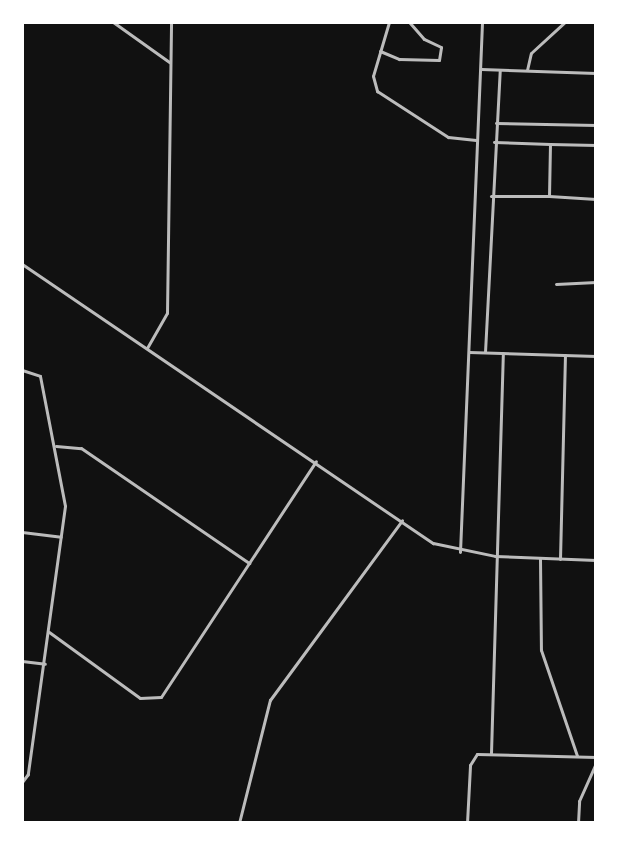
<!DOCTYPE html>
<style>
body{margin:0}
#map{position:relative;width:618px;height:845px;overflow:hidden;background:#111;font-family:Signika,sans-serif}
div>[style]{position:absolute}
.minor>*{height:3px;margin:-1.5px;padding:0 1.5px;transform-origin:1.5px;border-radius:1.5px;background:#bcbcbc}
span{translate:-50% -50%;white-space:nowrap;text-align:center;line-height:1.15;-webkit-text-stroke:6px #fff;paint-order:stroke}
.frame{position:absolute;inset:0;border:24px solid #fff;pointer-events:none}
</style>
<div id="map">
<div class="minor">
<i style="left:113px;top:22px;width:69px;rotate:35.5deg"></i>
<i style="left:389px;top:22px;width:56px;rotate:106.5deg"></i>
<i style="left:373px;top:76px;width:16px;rotate:75deg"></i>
<i style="left:377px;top:91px;width:85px;rotate:32.9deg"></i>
<i style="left:448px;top:137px;width:28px;rotate:6deg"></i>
<i style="left:380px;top:51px;width:21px;rotate:23deg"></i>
<i style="left:399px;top:59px;width:40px;rotate:1.4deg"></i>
<i style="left:439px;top:60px;width:13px;rotate:-81deg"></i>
<i style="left:441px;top:47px;width:19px;rotate:-155deg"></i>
<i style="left:424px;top:39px;width:23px;rotate:-131deg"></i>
<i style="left:481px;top:69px;width:115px;rotate:2deg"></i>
<i style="left:527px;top:70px;width:17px;rotate:-77deg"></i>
<i style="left:531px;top:53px;width:46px;rotate:-42.4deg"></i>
<i style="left:496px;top:123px;width:100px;rotate:1.1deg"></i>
<i style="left:494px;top:142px;width:56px;rotate:2deg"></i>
<i style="left:550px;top:144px;width:52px;rotate:91.1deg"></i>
<i style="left:549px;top:196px;width:47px;rotate:3.7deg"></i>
<i style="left:550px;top:144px;width:46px;rotate:1.2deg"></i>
<i style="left:491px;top:196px;width:58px"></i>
<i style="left:22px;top:264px;width:497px;rotate:34.2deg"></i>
<i style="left:433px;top:543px;width:63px;rotate:11.8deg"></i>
<i style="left:495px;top:556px;width:101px;rotate:2.3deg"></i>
<i style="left:556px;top:284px;width:40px;rotate:-2.9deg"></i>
<i style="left:147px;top:348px;width:40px;rotate:-60.3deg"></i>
<i style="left:167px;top:313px;width:291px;rotate:-89.2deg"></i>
<i style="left:469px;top:352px;width:127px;rotate:1.8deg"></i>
<i style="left:485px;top:352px;width:282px;rotate:-87deg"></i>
<i style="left:22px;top:370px;width:19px;rotate:18deg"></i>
<i style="left:40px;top:376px;width:132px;rotate:79.1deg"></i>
<i style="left:65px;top:506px;width:271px;rotate:97.9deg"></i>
<i style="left:28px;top:774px;width:10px;rotate:127deg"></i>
<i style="left:56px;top:446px;width:25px;rotate:5deg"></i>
<i style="left:81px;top:448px;width:204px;rotate:34.4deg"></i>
<i style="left:22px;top:532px;width:39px;rotate:7deg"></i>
<i style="left:460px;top:552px;width:530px;rotate:-87.62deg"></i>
<i style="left:540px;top:559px;width:91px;rotate:89.4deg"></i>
<i style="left:541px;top:650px;width:112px;rotate:71.2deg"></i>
<i style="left:560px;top:559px;width:204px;rotate:-88.6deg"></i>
<i style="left:49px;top:632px;width:112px;rotate:36deg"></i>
<i style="left:140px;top:698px;width:21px;rotate:-3deg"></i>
<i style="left:161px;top:697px;width:282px;rotate:-56.7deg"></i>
<i style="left:22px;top:661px;width:23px;rotate:7deg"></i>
<i style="left:491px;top:753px;width:400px;rotate:-88.3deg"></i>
<i style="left:239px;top:823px;width:127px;rotate:-75.9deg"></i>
<i style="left:270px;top:700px;width:223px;rotate:-53.7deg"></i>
<i style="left:467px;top:823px;width:58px;rotate:-87deg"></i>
<i style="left:470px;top:765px;width:13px;rotate:-58deg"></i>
<i style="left:477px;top:754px;width:119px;rotate:1.4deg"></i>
<i style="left:578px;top:823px;width:22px;rotate:-87deg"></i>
<i style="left:579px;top:801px;width:42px;rotate:-65.9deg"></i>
</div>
<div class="frame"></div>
</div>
